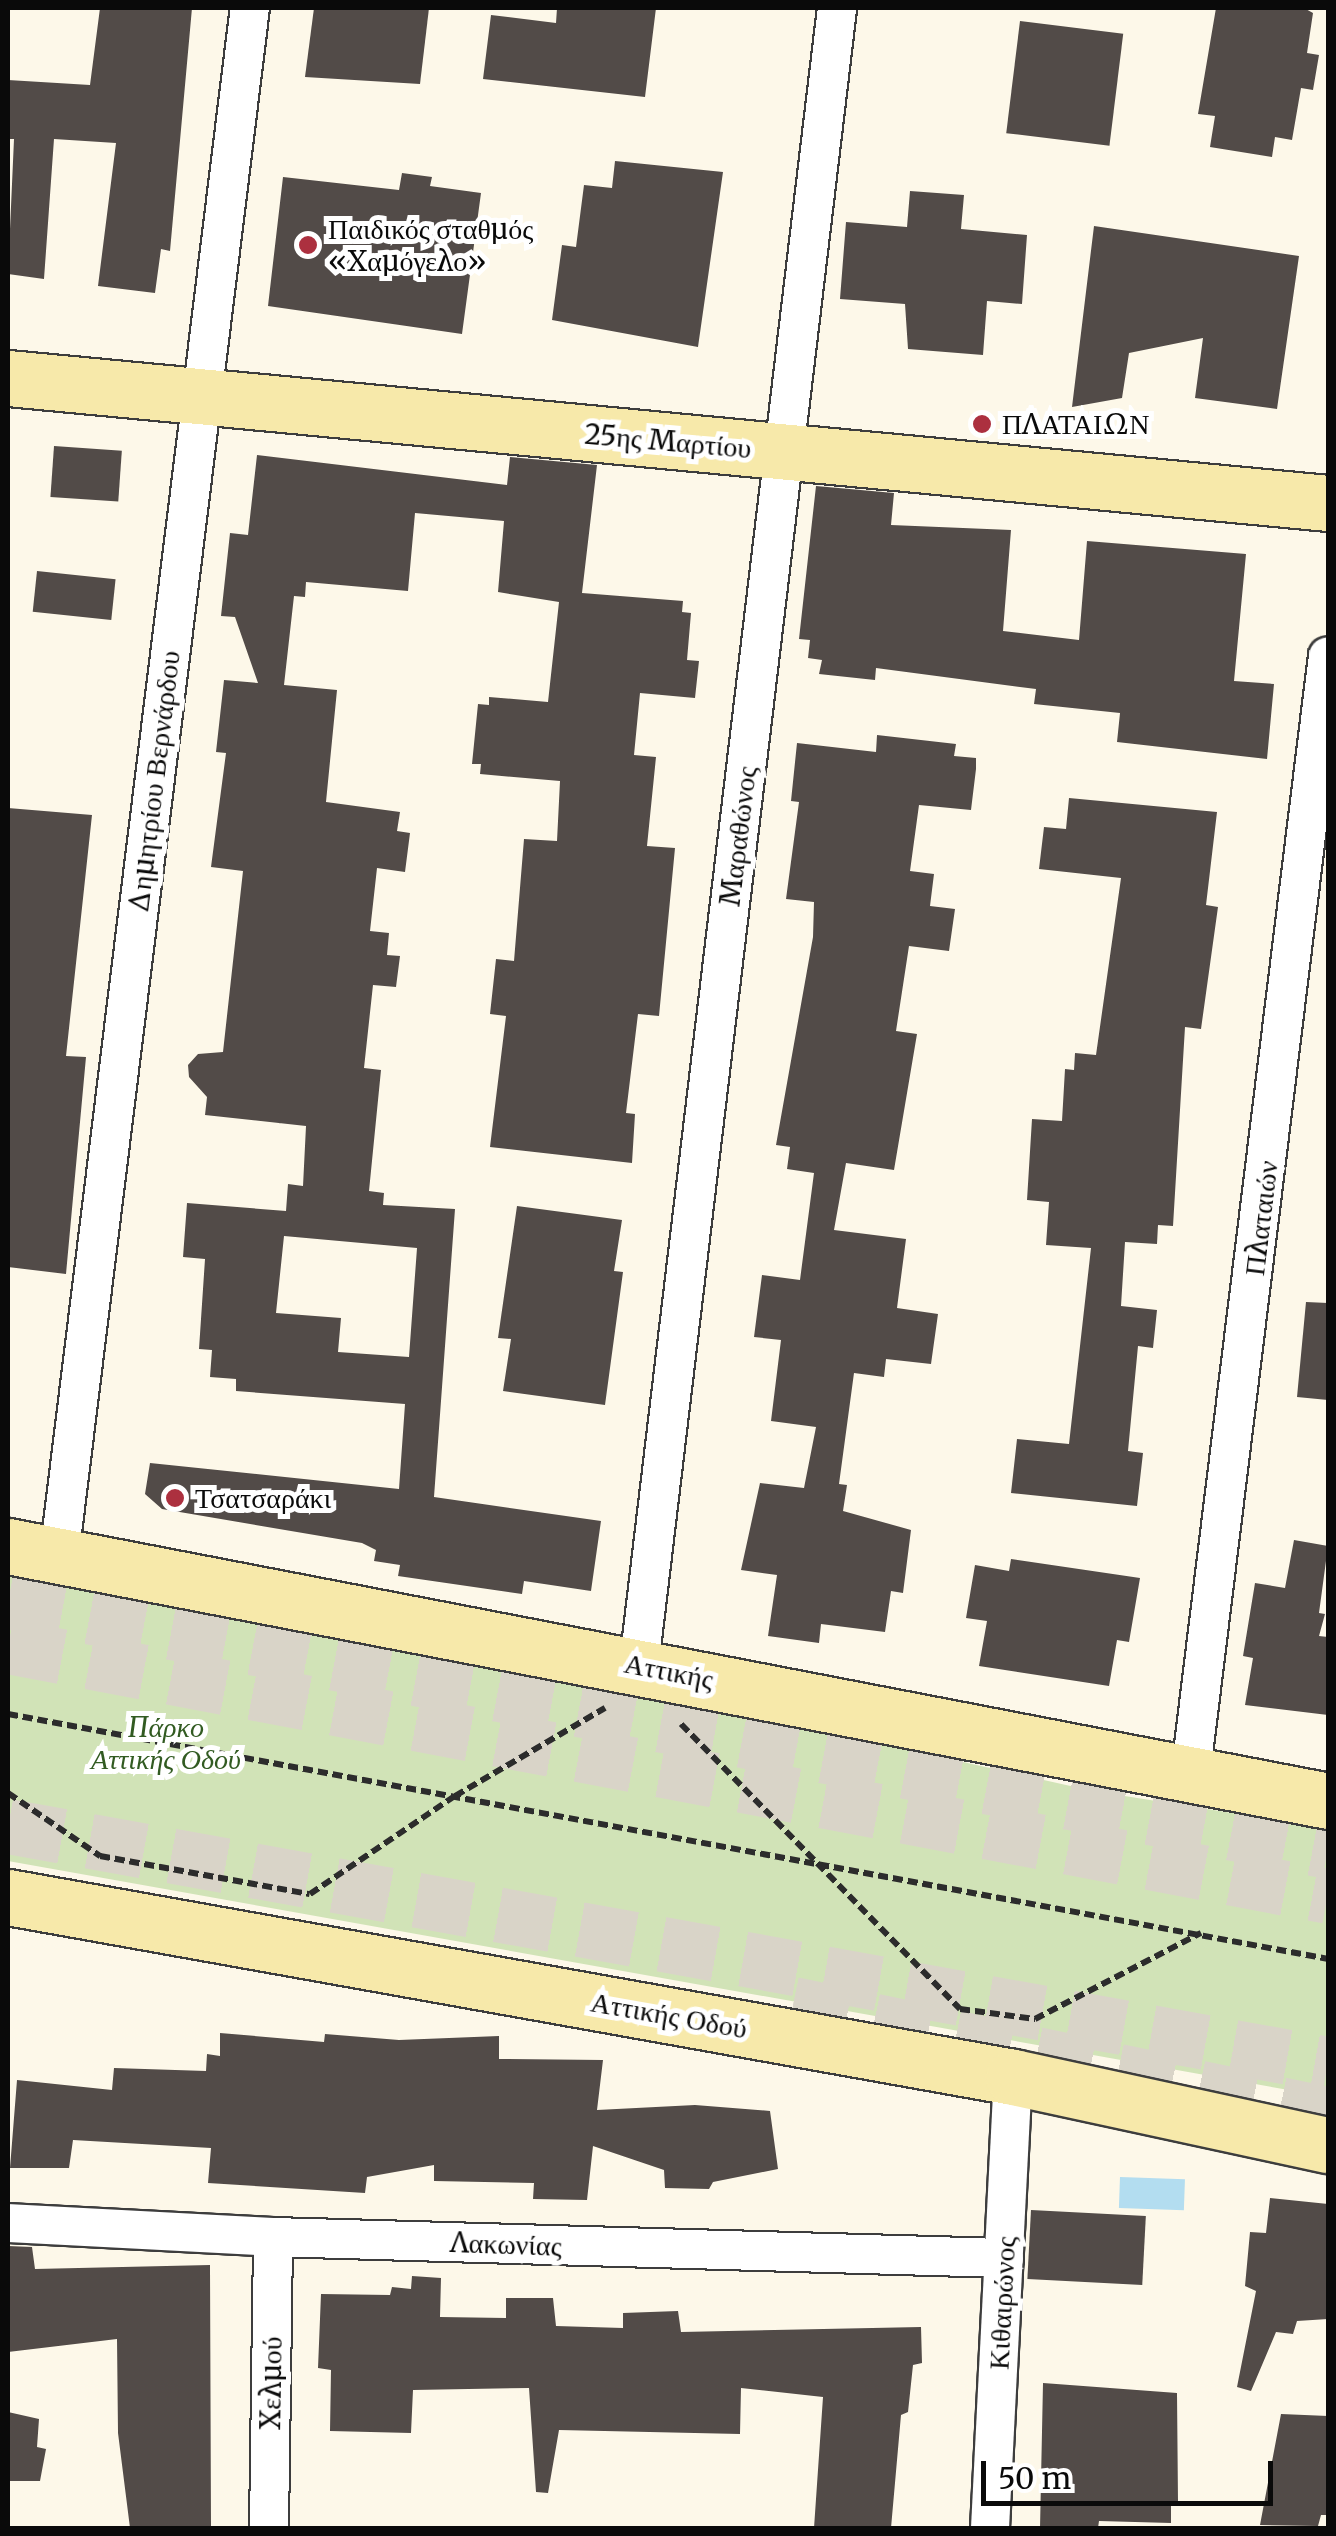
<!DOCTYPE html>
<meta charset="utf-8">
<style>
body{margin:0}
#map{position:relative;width:1336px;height:2536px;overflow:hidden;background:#fdf8e9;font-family:Merriweather,serif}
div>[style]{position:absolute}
.green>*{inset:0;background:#d1e3b7}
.water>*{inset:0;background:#b3ddf0;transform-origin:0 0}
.building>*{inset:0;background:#524b48;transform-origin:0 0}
.highway-tunnel>*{height:55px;margin-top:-27.5px;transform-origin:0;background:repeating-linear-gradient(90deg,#d9d4c8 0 55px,transparent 0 83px)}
.path>*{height:6px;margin-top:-3px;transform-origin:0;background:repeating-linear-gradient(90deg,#2c2c2c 0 10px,transparent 0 15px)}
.roads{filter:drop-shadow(2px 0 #3d3d3d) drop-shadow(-2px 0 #3d3d3d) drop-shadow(0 2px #3d3d3d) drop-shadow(0 -2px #3d3d3d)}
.street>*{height:38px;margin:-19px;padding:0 19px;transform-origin:19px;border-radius:19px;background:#fff}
.secondary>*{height:55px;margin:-27.5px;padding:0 27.5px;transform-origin:27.5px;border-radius:27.5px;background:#f7e9aa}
.dots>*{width:28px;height:28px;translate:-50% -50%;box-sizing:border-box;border:5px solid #fff;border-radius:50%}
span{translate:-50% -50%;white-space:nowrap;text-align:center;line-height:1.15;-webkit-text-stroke:10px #fff;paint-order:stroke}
.poi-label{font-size:28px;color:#0a0a0a}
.left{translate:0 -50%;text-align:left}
.street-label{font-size:28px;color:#0a0a0a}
.park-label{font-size:28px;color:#325b22;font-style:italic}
.frame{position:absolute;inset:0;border:10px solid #0a0a0a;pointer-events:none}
.scale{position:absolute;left:981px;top:2461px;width:292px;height:45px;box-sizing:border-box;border:5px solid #0a0a0a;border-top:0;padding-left:12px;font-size:30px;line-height:35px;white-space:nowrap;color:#0a0a0a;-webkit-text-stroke:8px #fff;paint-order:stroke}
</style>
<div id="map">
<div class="green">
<i style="clip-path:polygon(8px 1568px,676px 1698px,1093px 1791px,1328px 1828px,1328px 2097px,8px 1861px)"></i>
</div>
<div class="water">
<i style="left:1120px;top:2177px;width:65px;height:31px;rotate:2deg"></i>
</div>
<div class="building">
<i style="clip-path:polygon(100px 8px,192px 8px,170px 251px,161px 249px,155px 293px,98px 286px,116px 143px,54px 139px,44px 279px,8px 274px,14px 139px,8px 139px,8px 80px,90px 85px)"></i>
<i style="clip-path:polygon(314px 8px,429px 8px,420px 84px,305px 77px)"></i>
<i style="clip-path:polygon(557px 8px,656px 8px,645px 97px,483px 79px,491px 15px,556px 23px)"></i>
<i style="clip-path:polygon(1216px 8px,1304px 8px,1313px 13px,1307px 53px,1319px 55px,1313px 90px,1301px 88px,1292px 140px,1275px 137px,1272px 157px,1210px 147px,1215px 116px,1198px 114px)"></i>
<i style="left:1020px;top:21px;width:104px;height:113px;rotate:7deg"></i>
<i style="clip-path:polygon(615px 161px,723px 172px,698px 347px,552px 320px,562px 245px,576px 247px,584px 185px,612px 188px)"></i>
<i style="clip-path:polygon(402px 173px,432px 177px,430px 186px,481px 193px,462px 334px,268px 306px,283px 177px,399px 190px)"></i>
<i style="clip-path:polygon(910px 191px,964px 195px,961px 229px,1027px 235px,1022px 304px,987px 301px,983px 355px,908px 349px,905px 304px,840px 299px,846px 222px,907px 227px)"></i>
<i style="clip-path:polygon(1094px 226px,1299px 256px,1277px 409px,1195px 398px,1203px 338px,1129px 353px,1122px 398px,1072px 407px)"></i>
<i style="left:54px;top:446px;width:68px;height:51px;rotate:4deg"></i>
<i style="clip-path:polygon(evenodd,257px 455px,507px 485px,510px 457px,597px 465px,582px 593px,683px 601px,682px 612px,691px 613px,687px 660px,699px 661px,695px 698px,640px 693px,634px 755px,656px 757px,647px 846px,675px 848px,659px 1016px,638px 1014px,626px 1113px,635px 1114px,632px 1163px,490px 1147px,506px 1016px,490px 1014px,496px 959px,514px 961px,524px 839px,557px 841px,560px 781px,480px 774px,481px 764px,472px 764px,478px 704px,489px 705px,489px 697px,548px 702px,559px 602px,498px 592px,504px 521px,415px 513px,408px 591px,306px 582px,305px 597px,294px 596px,284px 685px,337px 690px,326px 802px,400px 812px,397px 831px,410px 833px,405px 872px,377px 868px,370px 931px,389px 933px,387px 955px,400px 956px,396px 987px,373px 985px,364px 1068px,381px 1070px,369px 1191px,384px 1193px,383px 1205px,455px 1209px,434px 1497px,601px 1521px,591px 1591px,524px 1581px,522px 1594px,398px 1576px,400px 1565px,374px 1561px,376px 1550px,362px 1543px,162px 1509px,145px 1494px,150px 1463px,399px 1489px,405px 1404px,236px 1391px,236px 1379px,210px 1377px,212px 1350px,199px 1349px,205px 1259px,183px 1257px,187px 1203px,286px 1211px,288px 1184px,303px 1186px,306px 1126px,205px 1115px,207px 1097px,189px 1077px,188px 1065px,198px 1054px,223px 1052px,243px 871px,211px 867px,226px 753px,216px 752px,224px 680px,258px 683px,235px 617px,221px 616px,230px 533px,248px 535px,257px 455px,284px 1236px,417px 1248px,409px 1357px,338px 1352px,341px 1318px,276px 1313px,284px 1236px)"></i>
<i style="clip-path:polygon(816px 486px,894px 493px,891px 525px,1011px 530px,1003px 631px,1079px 640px,1087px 541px,1246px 554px,1234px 681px,1274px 684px,1267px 759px,1117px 742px,1120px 713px,1034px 704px,1036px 689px,876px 668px,875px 680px,819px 674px,822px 660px,808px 658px,810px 640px,799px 639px)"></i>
<i style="left:37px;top:571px;width:79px;height:41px;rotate:6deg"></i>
<i style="clip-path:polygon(877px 735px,956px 744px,954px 756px,976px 758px,976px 769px,971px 810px,919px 805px,910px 871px,934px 874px,930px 906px,955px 909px,949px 951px,909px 946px,896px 1031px,917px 1034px,894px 1170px,846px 1163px,834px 1230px,906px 1239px,897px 1308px,938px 1314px,931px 1364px,886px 1359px,884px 1377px,854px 1373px,839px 1484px,847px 1485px,843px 1511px,911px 1530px,903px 1593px,891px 1591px,885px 1632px,821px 1624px,819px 1643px,768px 1636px,777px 1575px,741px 1570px,760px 1483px,804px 1488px,816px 1427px,771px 1421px,781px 1340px,754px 1337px,762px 1275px,800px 1280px,814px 1173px,787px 1169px,790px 1147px,776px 1145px,813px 937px,814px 902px,786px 899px,799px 802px,791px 801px,797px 743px,876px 752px)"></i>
<i style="clip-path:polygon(1069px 798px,1217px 812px,1206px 905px,1218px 907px,1201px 1029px,1185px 1027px,1173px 1226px,1158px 1225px,1157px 1244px,1125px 1242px,1121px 1306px,1157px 1310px,1153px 1348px,1138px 1346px,1128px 1451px,1143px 1453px,1137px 1506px,1011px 1493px,1017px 1439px,1069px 1444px,1091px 1248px,1046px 1245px,1049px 1202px,1027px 1200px,1032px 1119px,1062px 1121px,1065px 1069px,1074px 1070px,1075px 1053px,1096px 1055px,1121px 878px,1039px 869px,1044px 827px,1066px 829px)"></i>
<i style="clip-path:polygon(8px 808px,92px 815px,66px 1056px,86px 1057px,66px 1274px,8px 1267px)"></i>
<i style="clip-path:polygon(517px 1206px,622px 1220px,614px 1271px,623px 1272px,605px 1405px,503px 1391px,511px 1339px,498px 1338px)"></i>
<i style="clip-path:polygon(1306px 1302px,1328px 1303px,1328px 1400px,1297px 1397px)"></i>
<i style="clip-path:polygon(1294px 1540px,1328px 1546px,1319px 1613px,1325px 1614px,1319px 1636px,1328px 1637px,1328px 1715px,1245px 1705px,1253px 1658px,1243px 1656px,1255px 1583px,1285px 1588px)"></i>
<i style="clip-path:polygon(1011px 1559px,1140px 1578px,1129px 1642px,1117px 1640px,1109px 1686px,979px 1666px,987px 1621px,966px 1618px,975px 1565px,1009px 1571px)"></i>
<i style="clip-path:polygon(220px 2033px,324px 2042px,325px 2034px,399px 2040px,499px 2036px,499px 2059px,603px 2060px,597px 2110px,695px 2105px,770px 2111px,778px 2169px,713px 2182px,709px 2189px,665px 2188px,664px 2170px,593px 2146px,587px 2200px,533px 2199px,534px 2183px,434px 2181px,434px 2165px,367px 2177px,365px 2193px,208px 2183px,211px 2148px,73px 2140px,69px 2168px,10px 2168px,17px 2080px,112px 2090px,114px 2068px,206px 2071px,207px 2054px,220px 2056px)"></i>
<i style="clip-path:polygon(1270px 2198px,1328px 2204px,1328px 2319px,1297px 2321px,1293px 2334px,1276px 2332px,1251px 2391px,1237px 2387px,1256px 2291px,1245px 2286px,1250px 2232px,1266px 2233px)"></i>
<i style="left:1031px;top:2210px;width:115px;height:69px;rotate:3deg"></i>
<i style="clip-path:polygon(8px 2246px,32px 2247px,35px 2269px,210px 2265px,211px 2528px,130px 2528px,118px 2433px,117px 2339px,8px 2352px)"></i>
<i style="clip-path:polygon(412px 2276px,441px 2278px,440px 2317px,506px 2318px,506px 2298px,553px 2298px,556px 2326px,623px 2328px,623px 2313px,678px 2311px,681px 2332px,921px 2327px,922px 2363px,913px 2365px,908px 2412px,901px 2415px,891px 2528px,814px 2528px,823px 2397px,741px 2388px,740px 2434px,559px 2430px,548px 2493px,536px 2492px,529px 2388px,413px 2390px,411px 2433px,330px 2431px,331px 2370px,318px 2368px,321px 2294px,390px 2295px,392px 2287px,411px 2289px)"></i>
<i style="clip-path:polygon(1043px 2383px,1177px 2393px,1178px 2502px,1171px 2506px,1171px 2523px,1099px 2521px,1098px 2528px,1040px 2528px)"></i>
<i style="clip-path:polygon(8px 2412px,39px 2419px,37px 2447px,46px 2449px,40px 2481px,8px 2481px)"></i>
<i style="clip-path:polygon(1281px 2414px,1328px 2416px,1328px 2515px,1321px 2515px,1318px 2526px,1260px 2525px)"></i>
</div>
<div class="highway-tunnel">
<i style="left:8px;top:1601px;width:1343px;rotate:10.72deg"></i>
<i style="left:8px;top:1646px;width:1343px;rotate:10.72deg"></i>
<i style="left:8px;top:1826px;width:1341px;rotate:10.22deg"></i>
<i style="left:793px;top:2004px;width:546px;rotate:11.62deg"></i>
</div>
<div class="path">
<i style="left:8px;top:1714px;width:1343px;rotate:10.51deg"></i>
<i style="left:681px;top:1724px;width:399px;rotate:45.6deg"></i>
<i style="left:960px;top:2009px;width:76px;rotate:7.6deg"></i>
<i style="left:1035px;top:2019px;width:187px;rotate:-27.4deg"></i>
<i style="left:8px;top:1793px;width:112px;rotate:34.4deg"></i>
<i style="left:100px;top:1856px;width:213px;rotate:10.3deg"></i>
<i style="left:310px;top:1894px;width:175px;rotate:-34.1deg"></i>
<i style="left:455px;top:1796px;width:174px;rotate:-30.4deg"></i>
</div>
<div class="roads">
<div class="street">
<i style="left:59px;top:1556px;width:1560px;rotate:-82.97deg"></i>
<i style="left:639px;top:1664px;width:1668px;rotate:-83.18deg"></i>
<i style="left:1190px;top:1778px;width:1130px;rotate:-82.99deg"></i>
<i style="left:8px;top:2223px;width:265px;rotate:3deg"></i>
<i style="left:273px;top:2237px;width:731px;rotate:1.65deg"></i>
<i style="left:269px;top:2528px;width:291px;rotate:-89.2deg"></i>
<i style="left:990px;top:2528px;width:452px;rotate:-87.1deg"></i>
</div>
<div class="secondary">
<i style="left:8px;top:378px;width:1326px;rotate:5.41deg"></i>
<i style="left:8px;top:1546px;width:1344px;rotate:10.93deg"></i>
<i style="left:8px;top:1897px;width:1021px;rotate:10.15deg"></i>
<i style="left:1013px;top:2077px;width:322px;rotate:12.2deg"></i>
</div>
</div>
<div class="dots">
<i style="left:308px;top:245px;background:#ac303f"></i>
<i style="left:982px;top:424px;background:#ac303f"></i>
<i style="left:175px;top:1498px;background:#ac303f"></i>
</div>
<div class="poi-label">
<span class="left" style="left:328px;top:245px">Παιδικός σταθμός<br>«Χαμόγελο»</span>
<span class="left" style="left:1002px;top:424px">ΠΛΑΤΑΙΩΝ</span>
<span class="left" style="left:195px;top:1498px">Τσατσαράκι</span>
</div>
<div class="street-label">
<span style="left:668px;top:441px;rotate:5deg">25ης Μαρτίου</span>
<span style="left:154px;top:782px;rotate:-83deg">Δημητρίου Βερνάρδου</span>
<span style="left:738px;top:836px;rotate:-83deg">Μαραθώνος</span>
<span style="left:1261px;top:1218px;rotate:-83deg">Πλαταιών</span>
<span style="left:669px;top:1671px;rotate:11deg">Αττικής</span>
<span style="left:669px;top:2015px;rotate:10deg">Αττικής Οδού</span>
<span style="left:506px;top:2244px;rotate:2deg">Λακωνίας</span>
<span style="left:1002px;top:2303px;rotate:-87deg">Κιθαιρώνος</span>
<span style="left:271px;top:2383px;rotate:-89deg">Χελμού</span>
</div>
<div class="park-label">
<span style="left:166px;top:1743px">Πάρκο<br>Αττικής Οδού</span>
</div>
<div class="frame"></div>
<div class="scale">50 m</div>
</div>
